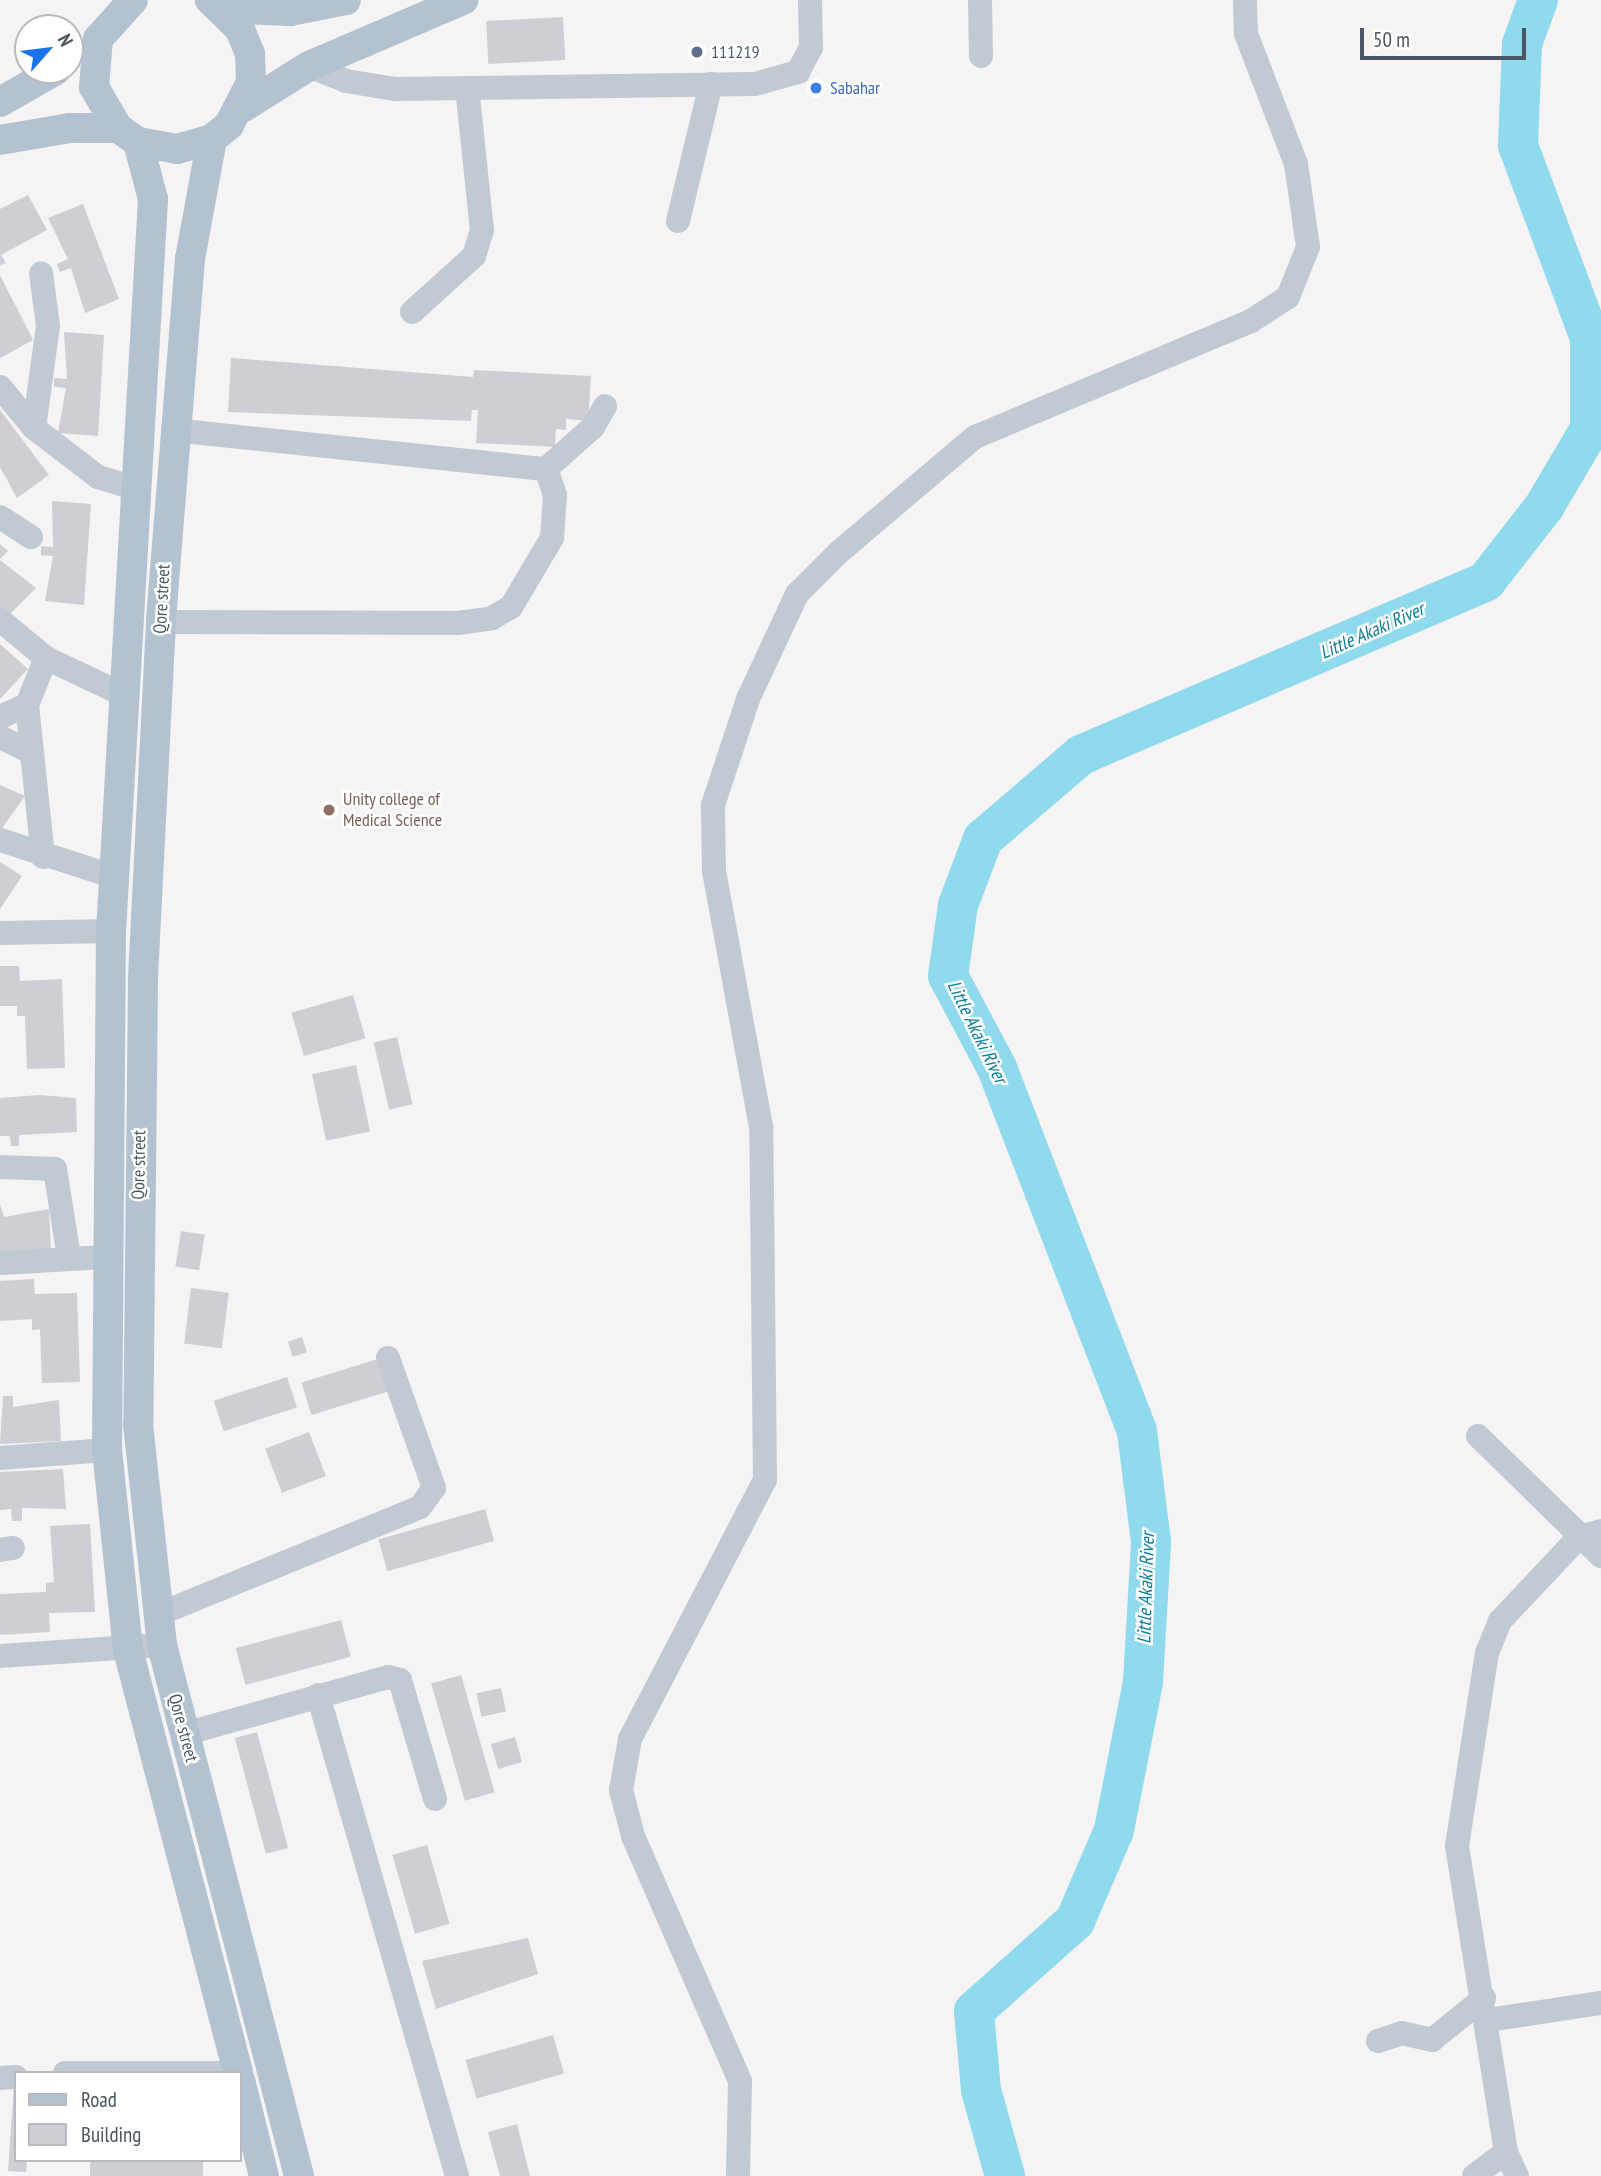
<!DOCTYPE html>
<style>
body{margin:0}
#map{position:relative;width:1601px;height:2176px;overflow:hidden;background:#f5f3f3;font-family:"PT Sans Narrow",sans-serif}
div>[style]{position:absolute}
.river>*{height:40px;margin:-20px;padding:0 20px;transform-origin:20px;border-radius:20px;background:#90daee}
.building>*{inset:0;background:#cdcfd5;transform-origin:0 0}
.minor>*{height:24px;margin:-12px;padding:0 12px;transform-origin:12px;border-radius:12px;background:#c1cad2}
.major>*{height:30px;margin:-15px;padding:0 15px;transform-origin:15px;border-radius:15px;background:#b3c2d1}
.dots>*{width:19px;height:19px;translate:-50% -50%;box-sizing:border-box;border:4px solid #fff;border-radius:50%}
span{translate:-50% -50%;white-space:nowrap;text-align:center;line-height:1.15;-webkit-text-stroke:5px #fff;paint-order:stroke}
.service-label{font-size:18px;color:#4e5e75}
.left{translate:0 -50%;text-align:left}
.shop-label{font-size:18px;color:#366cbe}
.street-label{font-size:18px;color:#4a5661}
.education-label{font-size:18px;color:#785e54}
.water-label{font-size:19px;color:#0c7c9b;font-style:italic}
.legend{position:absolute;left:14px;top:2071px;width:228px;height:91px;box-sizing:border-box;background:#fff;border:2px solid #b7bbc0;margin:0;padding:9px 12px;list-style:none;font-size:21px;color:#4a5661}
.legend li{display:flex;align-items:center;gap:14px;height:35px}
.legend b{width:35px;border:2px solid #b7bbc0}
.north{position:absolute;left:14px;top:14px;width:70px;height:70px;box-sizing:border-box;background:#fff;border:2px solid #b7bbc0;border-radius:50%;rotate:62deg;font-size:19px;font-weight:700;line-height:28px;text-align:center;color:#4a5661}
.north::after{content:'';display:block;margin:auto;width:24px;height:32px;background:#1a73e8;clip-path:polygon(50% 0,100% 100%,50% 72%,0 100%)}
.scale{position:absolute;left:1360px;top:28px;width:166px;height:32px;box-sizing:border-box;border:4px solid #4a5661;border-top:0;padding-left:9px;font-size:21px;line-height:24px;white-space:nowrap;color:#4a5661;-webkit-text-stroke:5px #fff;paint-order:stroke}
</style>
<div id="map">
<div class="river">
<i style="left:1005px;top:2176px;width:89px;rotate:-105.6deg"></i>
<i style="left:981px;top:2090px;width:79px;rotate:-95.1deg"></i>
<i style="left:974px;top:2011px;width:135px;rotate:-41.7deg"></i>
<i style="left:1075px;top:1921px;width:99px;rotate:-66.8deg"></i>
<i style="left:1114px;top:1830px;width:151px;rotate:-78.9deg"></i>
<i style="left:1143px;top:1682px;width:140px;rotate:-86.7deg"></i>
<i style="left:1151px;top:1542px;width:112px;rotate:-97.2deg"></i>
<i style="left:1137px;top:1431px;width:389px;rotate:-111.1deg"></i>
<i style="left:997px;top:1068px;width:104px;rotate:-118deg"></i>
<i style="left:948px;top:976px;width:72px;rotate:-82deg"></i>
<i style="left:958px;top:905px;width:71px;rotate:-69.3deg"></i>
<i style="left:983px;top:839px;width:129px;rotate:-40.6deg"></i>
<i style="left:1081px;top:755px;width:441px;rotate:-23.2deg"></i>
<i style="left:1486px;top:581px;width:94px;rotate:-51.9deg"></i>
<i style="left:1544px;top:507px;width:91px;rotate:-59.5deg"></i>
<i style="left:1590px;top:429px;width:91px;rotate:-90deg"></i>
<i style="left:1590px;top:338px;width:206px;rotate:-110.5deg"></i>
<i style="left:1518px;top:145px;width:101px;rotate:-87.7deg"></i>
<i style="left:1522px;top:44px;width:47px;rotate:-70deg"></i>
</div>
<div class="building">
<i style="left:563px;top:17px;width:43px;height:77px;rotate:87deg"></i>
<i style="clip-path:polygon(28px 195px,47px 230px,1px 255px,6px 263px,0 265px,0 209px)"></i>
<i style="clip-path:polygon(83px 204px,119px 299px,85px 313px,71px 268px,60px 272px,57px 264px,68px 259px,48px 218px)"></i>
<i style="clip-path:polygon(0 275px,33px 340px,0 358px)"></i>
<i style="clip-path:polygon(64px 332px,104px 335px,98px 436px,58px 433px,66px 388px,54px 387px,54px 378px,67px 379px)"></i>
<i style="clip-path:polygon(231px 358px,473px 377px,474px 370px,591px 376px,588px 421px,566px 419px,566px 430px,556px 429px,555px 447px,476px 443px,478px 410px,472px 410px,471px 421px,228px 412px)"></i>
<i style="clip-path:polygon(0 410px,49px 475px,17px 498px,0 467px)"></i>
<i style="clip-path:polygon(52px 501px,91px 504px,84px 605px,45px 601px,53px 556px,41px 555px,41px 546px,53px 547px)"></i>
<i style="clip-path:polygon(0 544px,8px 551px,0 559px)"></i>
<i style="clip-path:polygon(0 560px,36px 588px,7px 617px,0 610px)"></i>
<i style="clip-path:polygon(0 644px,28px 669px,0 699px)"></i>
<i style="clip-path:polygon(0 785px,25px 796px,0 831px)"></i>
<i style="clip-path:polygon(0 862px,22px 876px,0 909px)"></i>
<i style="clip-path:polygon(0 966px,19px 966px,20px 981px,62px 979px,65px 1068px,27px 1069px,25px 1016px,17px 1016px,17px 1006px,0 1006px)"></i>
<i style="left:353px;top:995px;width:45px;height:64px;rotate:74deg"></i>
<i style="left:397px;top:1037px;width:69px;height:24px;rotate:77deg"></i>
<i style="left:356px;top:1065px;width:68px;height:45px;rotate:78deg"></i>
<i style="clip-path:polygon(39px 1095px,76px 1098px,77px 1132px,19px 1135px,19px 1146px,11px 1146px,10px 1136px,0 1136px,0 1098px)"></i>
<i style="clip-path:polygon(0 1204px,4px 1217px,49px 1209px,51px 1249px,0 1251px)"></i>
<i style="left:181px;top:1231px;width:24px;height:36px;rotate:9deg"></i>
<i style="clip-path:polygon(34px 1279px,35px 1294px,77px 1293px,80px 1382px,42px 1383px,40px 1329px,32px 1330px,32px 1319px,0 1321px,0 1281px)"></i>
<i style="left:191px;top:1288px;width:38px;height:56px;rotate:7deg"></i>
<i style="left:302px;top:1337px;width:16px;height:15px;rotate:72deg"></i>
<i style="left:378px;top:1359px;width:34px;height:80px;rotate:73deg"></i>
<i style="left:287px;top:1377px;width:32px;height:77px;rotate:72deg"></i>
<i style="clip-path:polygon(3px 1396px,13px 1396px,13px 1407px,59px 1400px,61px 1441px,0 1444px)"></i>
<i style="left:309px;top:1432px;width:47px;height:47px;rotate:69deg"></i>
<i style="clip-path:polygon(63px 1469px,66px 1509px,22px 1508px,22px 1521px,12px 1521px,11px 1509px,0 1510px,0 1472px)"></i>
<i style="left:485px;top:1509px;width:33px;height:111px;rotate:74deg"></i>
<i style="clip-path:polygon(90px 1524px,95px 1612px,49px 1613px,50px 1632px,0 1635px,0 1594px,46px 1592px,46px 1583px,54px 1582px,50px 1526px)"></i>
<i style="left:341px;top:1620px;width:38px;height:109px;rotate:75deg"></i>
<i style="left:461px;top:1675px;width:122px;height:31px;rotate:74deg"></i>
<i style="left:501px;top:1688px;width:24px;height:25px;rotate:78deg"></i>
<i style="left:257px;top:1732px;width:120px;height:23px;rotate:75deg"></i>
<i style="left:515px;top:1737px;width:26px;height:25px;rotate:74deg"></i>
<i style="left:427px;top:1845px;width:82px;height:36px;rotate:74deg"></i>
<i style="clip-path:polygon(528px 1938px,538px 1974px,436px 2009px,422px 1961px)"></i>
<i style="left:553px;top:2035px;width:40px;height:91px;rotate:74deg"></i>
<i style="clip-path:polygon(14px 2085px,16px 2160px,27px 2160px,26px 2172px,8px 2171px)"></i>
<i style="clip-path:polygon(517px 2124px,530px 2176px,500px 2176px,488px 2132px)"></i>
<i style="left:90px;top:2160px;width:113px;height:16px"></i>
</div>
<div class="minor">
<i style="left:980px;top:0;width:56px;rotate:89deg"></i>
<i style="left:309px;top:66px;width:40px;rotate:22deg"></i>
<i style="left:346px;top:81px;width:50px;rotate:9.3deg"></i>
<i style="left:395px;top:89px;width:360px;rotate:-0.8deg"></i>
<i style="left:755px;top:84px;width:45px;rotate:-15.6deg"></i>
<i style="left:798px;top:72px;width:27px;rotate:-62deg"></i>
<i style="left:811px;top:48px;width:48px;rotate:-91.2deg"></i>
<i style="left:678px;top:221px;width:141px;rotate:-76.5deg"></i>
<i style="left:412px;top:312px;width:84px;rotate:-42.1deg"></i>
<i style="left:474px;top:256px;width:27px;rotate:-73deg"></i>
<i style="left:482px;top:230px;width:143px;rotate:-96deg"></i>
<i style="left:0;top:387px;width:53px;rotate:50.3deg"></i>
<i style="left:34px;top:428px;width:81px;rotate:37.4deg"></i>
<i style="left:98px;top:477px;width:37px;rotate:17deg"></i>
<i style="left:34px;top:428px;width:103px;rotate:-82.2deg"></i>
<i style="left:48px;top:326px;width:53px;rotate:-97.5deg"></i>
<i style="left:173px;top:430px;width:375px;rotate:6deg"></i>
<i style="left:546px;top:469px;width:63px;rotate:-41.8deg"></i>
<i style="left:593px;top:427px;width:24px;rotate:-60deg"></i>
<i style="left:0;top:517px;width:37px;rotate:33deg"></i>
<i style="left:0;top:620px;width:60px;rotate:39.6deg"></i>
<i style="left:46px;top:658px;width:82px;rotate:25.3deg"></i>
<i style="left:161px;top:622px;width:297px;rotate:0.2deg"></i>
<i style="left:458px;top:623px;width:34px;rotate:-8deg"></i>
<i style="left:492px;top:618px;width:22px;rotate:-30deg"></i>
<i style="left:511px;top:607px;width:80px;rotate:-59.3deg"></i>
<i style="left:552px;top:538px;width:43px;rotate:-86deg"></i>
<i style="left:555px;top:495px;width:28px;rotate:-109deg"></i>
<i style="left:0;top:717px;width:30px;rotate:-24deg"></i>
<i style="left:0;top:737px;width:34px;rotate:26deg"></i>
<i style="left:0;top:840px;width:121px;rotate:17.8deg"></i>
<i style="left:43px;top:857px;width:153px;rotate:-96deg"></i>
<i style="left:27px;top:705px;width:51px;rotate:-68deg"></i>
<i style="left:0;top:933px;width:111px;rotate:-1deg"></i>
<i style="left:0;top:1167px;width:55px;rotate:2.1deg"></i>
<i style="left:55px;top:1169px;width:89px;rotate:81deg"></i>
<i style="left:0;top:1263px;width:106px;rotate:-3.2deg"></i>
<i style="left:1478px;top:1436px;width:172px;rotate:44.3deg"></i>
<i style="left:0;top:1458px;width:107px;rotate:-4.3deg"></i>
<i style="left:0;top:1550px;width:13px;rotate:-9deg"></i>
<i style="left:157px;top:1615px;width:284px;rotate:-22.3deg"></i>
<i style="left:420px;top:1507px;width:24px;rotate:-54deg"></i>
<i style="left:434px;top:1488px;width:138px;rotate:-109.5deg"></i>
<i style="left:0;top:1656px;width:162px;rotate:-3.9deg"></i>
<i style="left:318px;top:1695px;width:501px;rotate:73.88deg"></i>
<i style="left:184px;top:1734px;width:212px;rotate:-15.6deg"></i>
<i style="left:388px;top:1677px;width:12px;rotate:14deg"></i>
<i style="left:400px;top:1680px;width:124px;rotate:73.6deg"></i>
<i style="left:1488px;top:2020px;width:114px;rotate:-8.6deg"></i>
<i style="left:1378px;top:2041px;width:25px;rotate:-18deg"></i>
<i style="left:1402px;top:2033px;width:31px;rotate:13deg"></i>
<i style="left:1432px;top:2040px;width:67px;rotate:-38.9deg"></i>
<i style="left:65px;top:2073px;width:163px"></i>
<i style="left:0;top:2078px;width:16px;rotate:-4deg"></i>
<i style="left:738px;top:2176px;width:95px;rotate:-88.8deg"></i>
<i style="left:740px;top:2081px;width:267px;rotate:-113.6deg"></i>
<i style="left:633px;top:1836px;width:48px;rotate:-104.6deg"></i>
<i style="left:621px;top:1790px;width:52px;rotate:-80deg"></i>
<i style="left:630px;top:1739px;width:292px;rotate:-62.5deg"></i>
<i style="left:765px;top:1480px;width:353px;rotate:-90.6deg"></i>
<i style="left:761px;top:1127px;width:260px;rotate:-100.4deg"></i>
<i style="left:714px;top:871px;width:66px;rotate:-90.9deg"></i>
<i style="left:713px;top:805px;width:112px;rotate:-71.7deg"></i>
<i style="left:748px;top:699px;width:116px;rotate:-65deg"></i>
<i style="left:797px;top:594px;width:58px;rotate:-45deg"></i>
<i style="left:838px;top:553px;width:180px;rotate:-40.3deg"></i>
<i style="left:975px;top:437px;width:299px;rotate:-22.8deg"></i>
<i style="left:1251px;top:321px;width:44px;rotate:-33deg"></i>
<i style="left:1288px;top:297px;width:54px;rotate:-68.2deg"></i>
<i style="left:1308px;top:247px;width:84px;rotate:-98.2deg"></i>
<i style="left:1296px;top:164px;width:139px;rotate:-111deg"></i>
<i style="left:1246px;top:34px;width:34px;rotate:-92deg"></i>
<i style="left:1474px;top:2176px;width:40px;rotate:-37deg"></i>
<i style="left:1517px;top:2176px;width:26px;rotate:-115deg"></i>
<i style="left:1506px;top:2152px;width:310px;rotate:-99.1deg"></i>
<i style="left:1457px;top:1846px;width:195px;rotate:-81.2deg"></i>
<i style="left:1487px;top:1653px;width:35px;rotate:-68deg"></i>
<i style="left:1500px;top:1621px;width:115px;rotate:-46.8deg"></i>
<i style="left:1579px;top:1537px;width:23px;rotate:-15deg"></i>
</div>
<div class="major">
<i style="left:133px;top:0;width:52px;rotate:131.9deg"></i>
<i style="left:98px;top:39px;width:48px;rotate:94.8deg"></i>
<i style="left:94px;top:87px;width:48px;rotate:59.7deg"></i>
<i style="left:118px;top:128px;width:24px;rotate:35deg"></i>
<i style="left:138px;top:142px;width:40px;rotate:10deg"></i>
<i style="left:177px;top:149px;width:36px;rotate:-16deg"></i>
<i style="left:212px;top:139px;width:22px;rotate:-39deg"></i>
<i style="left:229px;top:125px;width:48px;rotate:-62.9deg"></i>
<i style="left:251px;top:82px;width:28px;rotate:-92deg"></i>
<i style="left:250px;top:54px;width:27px;rotate:-112deg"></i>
<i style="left:240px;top:29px;width:42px;rotate:-136deg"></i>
<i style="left:221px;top:8px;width:69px;rotate:2.5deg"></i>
<i style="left:290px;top:11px;width:57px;rotate:-11.1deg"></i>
<i style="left:0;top:102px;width:64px;rotate:-29.7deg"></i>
<i style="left:242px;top:108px;width:79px;rotate:-32.1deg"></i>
<i style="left:309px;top:66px;width:168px;rotate:-23.2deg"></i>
<i style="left:212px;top:139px;width:122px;rotate:100.4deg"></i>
<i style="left:190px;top:259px;width:364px;rotate:94.6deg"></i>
<i style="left:161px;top:622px;width:359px;rotate:92.9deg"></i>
<i style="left:143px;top:981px;width:443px;rotate:90.6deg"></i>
<i style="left:138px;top:1424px;width:222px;rotate:83.8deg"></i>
<i style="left:162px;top:1645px;width:548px;rotate:75.53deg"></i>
<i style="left:0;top:140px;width:71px;rotate:-9.7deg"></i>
<i style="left:70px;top:128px;width:48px"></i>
<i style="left:138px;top:142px;width:59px;rotate:75.3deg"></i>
<i style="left:153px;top:199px;width:733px;rotate:93.28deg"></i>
<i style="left:111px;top:931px;width:519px;rotate:90.44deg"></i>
<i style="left:107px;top:1450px;width:201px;rotate:84deg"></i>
<i style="left:128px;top:1650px;width:437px;rotate:75.4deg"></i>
<i style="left:240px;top:2080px;width:99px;rotate:76deg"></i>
</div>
<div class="dots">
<i style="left:697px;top:52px;background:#5c6f8a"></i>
<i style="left:816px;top:88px;background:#3f7fe0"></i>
<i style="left:329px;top:810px;background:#8d6e63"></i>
</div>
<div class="service-label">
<span class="left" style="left:711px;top:52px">111219</span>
</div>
<div class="shop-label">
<span class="left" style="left:830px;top:88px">Sabahar</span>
</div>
<div class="street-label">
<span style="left:162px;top:599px;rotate:-87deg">Qore street</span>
<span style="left:139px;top:1165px;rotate:-89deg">Qore street</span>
<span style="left:183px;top:1728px;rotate:75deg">Qore street</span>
</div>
<div class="education-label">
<span class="left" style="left:343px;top:810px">Unity college of<br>Medical Science</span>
</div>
<div class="water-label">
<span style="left:1372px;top:631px;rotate:-24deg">Little Akaki River</span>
<span style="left:977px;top:1032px;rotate:64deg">Little Akaki River</span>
<span style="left:1146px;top:1588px;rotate:-88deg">Little Akaki River</span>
</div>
<ul class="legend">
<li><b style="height:9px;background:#b3c2d1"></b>Road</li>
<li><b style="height:19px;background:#cdcfd5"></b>Building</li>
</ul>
<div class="north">N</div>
<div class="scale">50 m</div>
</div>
